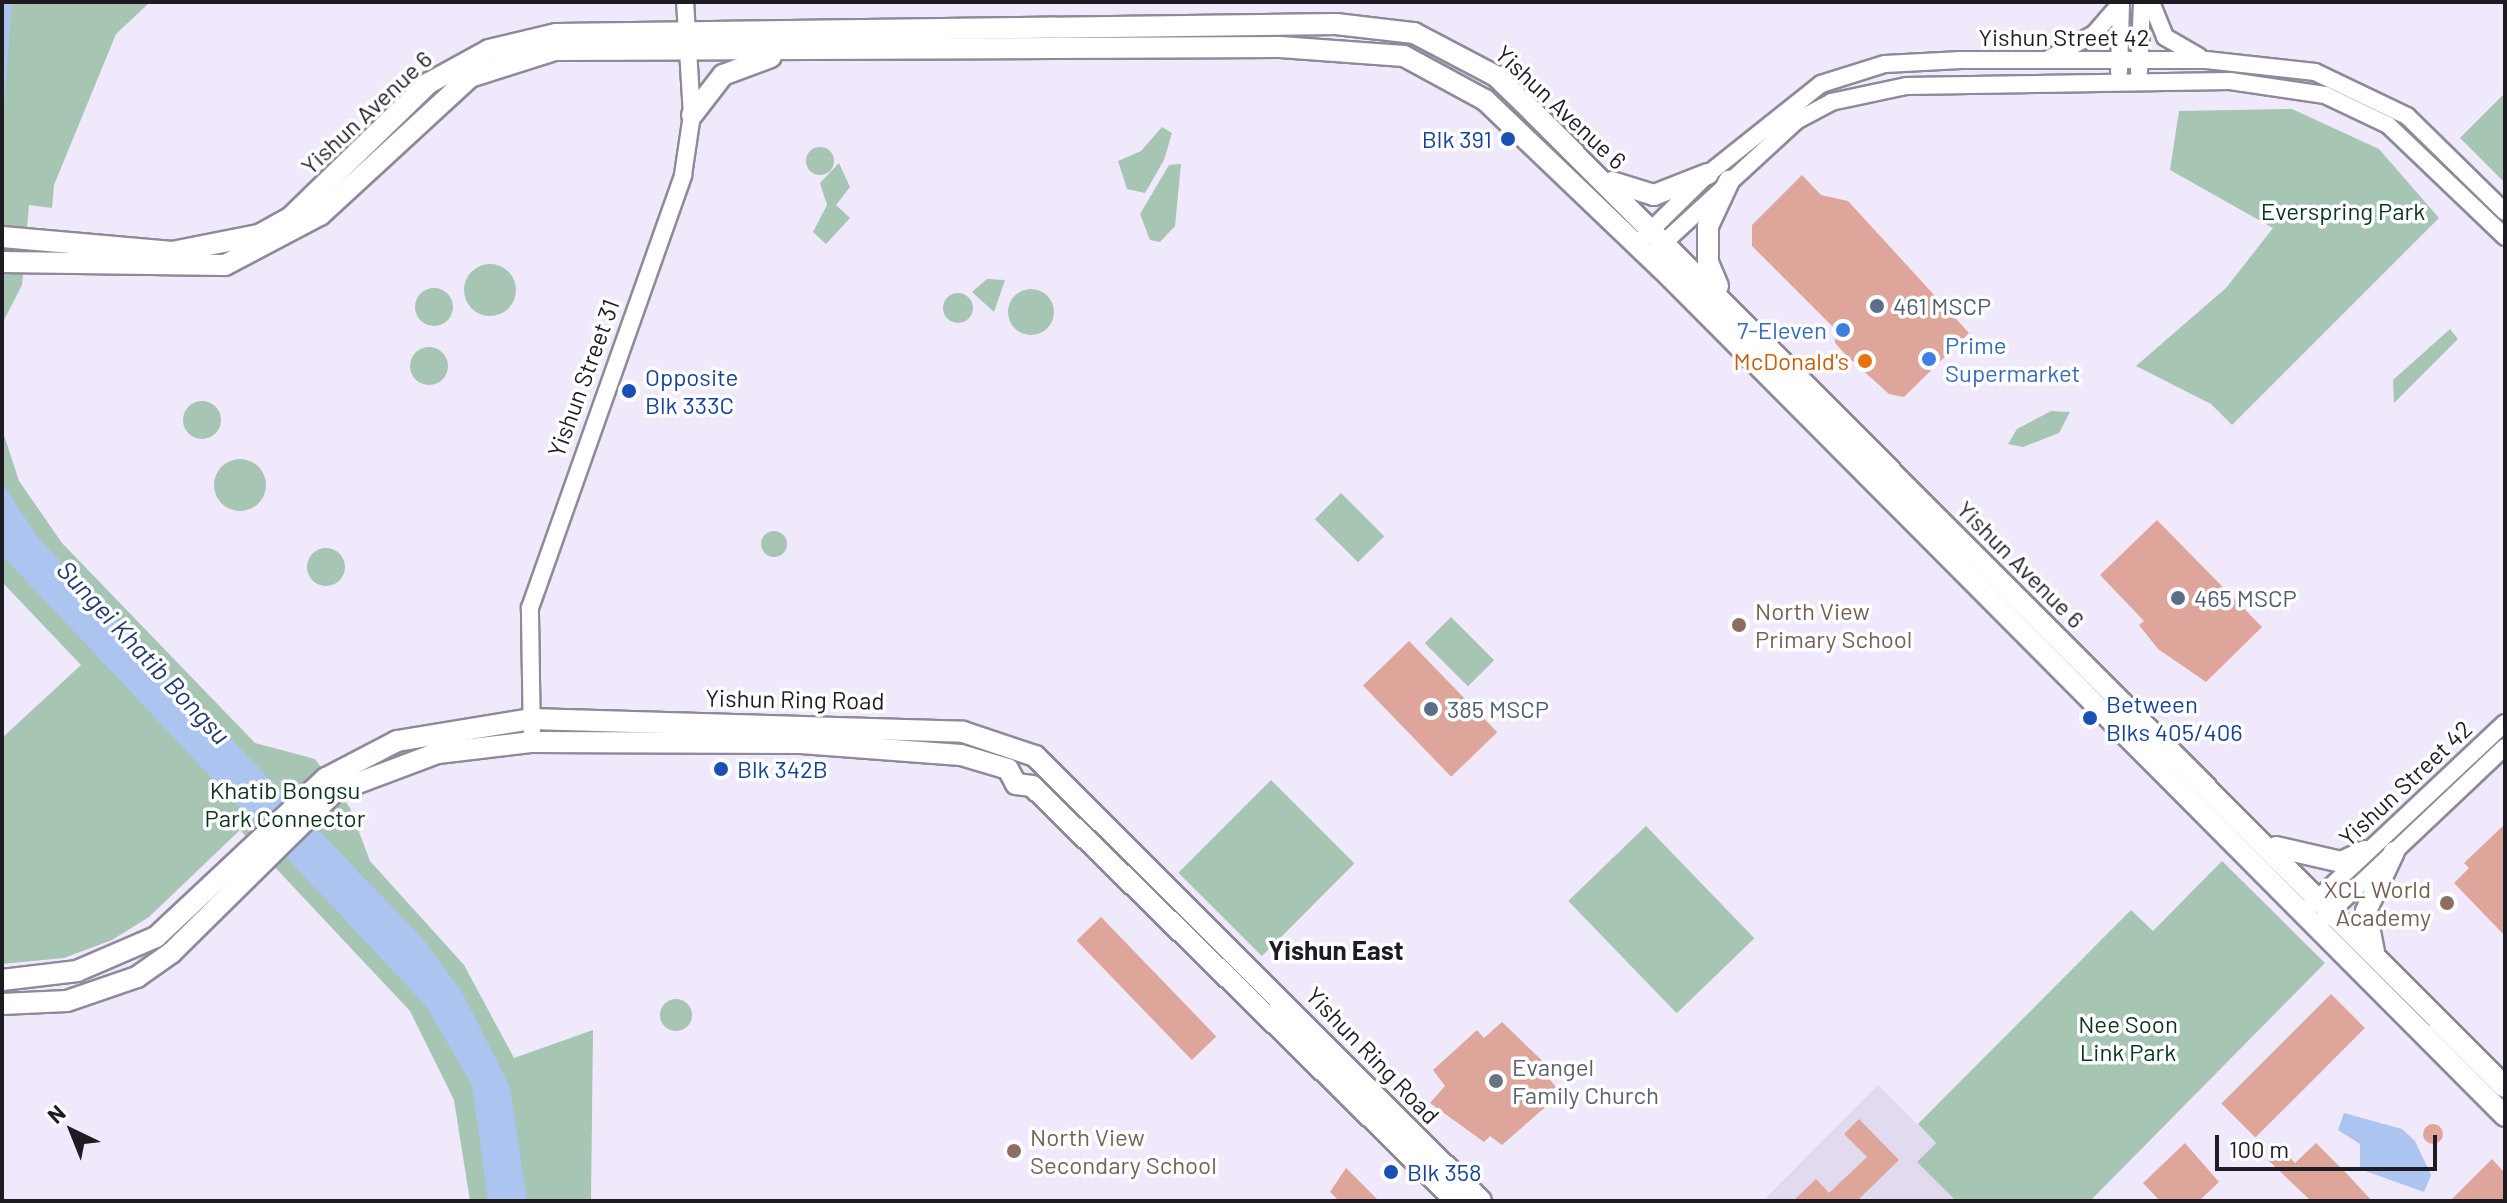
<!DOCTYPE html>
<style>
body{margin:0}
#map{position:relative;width:2507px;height:1203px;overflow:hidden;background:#f0e9fc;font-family:Barlow,sans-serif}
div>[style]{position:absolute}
.commercial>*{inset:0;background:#e2dbf0}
.green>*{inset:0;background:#a6c5b2;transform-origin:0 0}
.round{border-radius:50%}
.water>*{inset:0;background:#acc4f0}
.building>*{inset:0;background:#dea69b;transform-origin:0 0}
.roads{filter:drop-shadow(2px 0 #8f899a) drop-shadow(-2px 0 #8f899a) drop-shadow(0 2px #8f899a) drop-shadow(0 -2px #8f899a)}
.minor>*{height:16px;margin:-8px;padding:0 8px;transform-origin:8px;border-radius:8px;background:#fff}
.major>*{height:20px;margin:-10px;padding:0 10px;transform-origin:10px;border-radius:10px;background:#fff}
.dots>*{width:22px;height:22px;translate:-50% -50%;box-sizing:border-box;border:4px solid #fff;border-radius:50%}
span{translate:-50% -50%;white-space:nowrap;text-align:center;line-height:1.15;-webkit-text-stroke:7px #fff;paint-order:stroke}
.street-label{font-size:24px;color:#1e1b22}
.transit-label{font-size:24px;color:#164399}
.right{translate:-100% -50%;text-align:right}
.left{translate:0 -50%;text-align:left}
.park-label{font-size:24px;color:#093420}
.service-label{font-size:24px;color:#4e5e75}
.shop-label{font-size:24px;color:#366cbe}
.food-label{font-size:24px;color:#c56008}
.education-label{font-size:24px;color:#785e54}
.worship-label{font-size:24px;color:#5b616d}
.water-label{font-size:26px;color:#203a70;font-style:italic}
.neighbourhood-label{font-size:26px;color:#1e1b22;font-weight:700}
.frame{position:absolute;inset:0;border:4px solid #1e1b22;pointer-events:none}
.north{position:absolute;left:32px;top:1091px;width:80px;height:80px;-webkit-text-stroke:6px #fff;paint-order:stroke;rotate:317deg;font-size:22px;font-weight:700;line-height:32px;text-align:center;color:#1e1b22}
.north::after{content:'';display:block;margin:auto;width:28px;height:36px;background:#1e1b22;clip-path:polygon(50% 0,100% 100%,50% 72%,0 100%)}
.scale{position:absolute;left:2215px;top:1135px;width:222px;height:36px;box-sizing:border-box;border:4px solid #1e1b22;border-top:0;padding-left:10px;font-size:24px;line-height:28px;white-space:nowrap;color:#1e1b22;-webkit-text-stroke:6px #fff;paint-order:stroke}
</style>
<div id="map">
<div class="commercial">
<i style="clip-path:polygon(1878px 1085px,1936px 1143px,1918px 1162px,1956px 1201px,1763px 1201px)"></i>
</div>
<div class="green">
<i style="clip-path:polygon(2px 2px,150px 2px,116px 34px,54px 185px,52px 208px,29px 205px,22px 285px,2px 324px)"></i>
<i style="clip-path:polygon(2505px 93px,2505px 183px,2460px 138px)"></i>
<i style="clip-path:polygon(2292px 109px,2379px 149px,2439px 218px,2232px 425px,2211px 404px,2136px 366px,2226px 288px,2273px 228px,2170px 170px,2179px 111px)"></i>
<i style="clip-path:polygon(1162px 127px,1172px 133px,1164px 160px,1145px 193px,1127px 189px,1118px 161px,1141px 151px)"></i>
<i class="round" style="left:806px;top:147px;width:28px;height:28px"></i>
<i style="clip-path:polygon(839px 163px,850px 187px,836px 205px,850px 218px,826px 244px,813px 232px,827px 205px,820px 183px)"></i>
<i style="clip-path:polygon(1181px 164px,1175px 226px,1160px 242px,1150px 240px,1140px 214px,1169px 165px)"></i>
<i class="round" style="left:464px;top:264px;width:52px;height:52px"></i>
<i style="clip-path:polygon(987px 279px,1005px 280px,994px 312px,972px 292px)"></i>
<i class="round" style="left:415px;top:288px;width:38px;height:38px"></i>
<i class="round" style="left:1008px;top:289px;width:46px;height:46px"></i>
<i class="round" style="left:943px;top:293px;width:30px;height:30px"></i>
<i style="clip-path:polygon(2450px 329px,2458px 339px,2394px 403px,2393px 380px)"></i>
<i class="round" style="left:410px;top:347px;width:38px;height:38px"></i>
<i class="round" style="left:183px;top:401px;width:38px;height:38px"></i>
<i style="clip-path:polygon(2051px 411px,2070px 412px,2059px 433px,2023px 447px,2008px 444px,2017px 429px)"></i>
<i style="clip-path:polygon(2px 429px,19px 481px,62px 543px,255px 743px,315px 759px,350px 808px,370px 861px,464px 965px,514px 1058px,593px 1030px,591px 1201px,470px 1201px,454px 1100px,410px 1011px,240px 830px,149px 917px,112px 940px,64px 958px,2px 964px,2px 738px,81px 665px,2px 582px)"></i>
<i class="round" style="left:214px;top:459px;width:52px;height:52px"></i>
<i style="left:1341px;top:493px;width:61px;height:37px;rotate:45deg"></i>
<i class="round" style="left:761px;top:531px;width:26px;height:26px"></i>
<i class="round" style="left:307px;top:548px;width:38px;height:38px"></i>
<i style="left:1451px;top:617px;width:61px;height:37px;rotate:45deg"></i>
<i style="left:1271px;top:780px;width:118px;height:131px;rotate:45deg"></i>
<i style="left:1646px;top:826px;width:156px;height:108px;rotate:46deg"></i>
<i style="clip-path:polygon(2222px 861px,2325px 963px,2090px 1201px,1956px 1201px,1917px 1162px,1936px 1143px,1918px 1124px,2131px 910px,2153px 931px)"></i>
<i class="round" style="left:660px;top:999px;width:32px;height:32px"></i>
</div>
<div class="water">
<i style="clip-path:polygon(2px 2px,12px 2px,2px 131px)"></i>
<i style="clip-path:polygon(2px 483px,39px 539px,422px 938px,462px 992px,510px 1087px,527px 1201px,488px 1201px,472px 1085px,426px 1006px,2px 555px)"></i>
<i style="clip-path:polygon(2344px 1113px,2402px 1129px,2415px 1141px,2431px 1175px,2424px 1192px,2360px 1169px,2360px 1144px,2338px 1130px)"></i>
</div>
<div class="building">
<i style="clip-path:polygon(1802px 175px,1821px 195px,1848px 201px,1969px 333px,1904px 397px,1889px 394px,1847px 356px,1835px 343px,1836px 330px,1752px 246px,1752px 225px)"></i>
<i style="clip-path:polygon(2157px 520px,2262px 627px,2206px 682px,2158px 649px,2139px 625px,2144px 621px,2100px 575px)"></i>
<i style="left:1409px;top:641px;width:127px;height:64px;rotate:46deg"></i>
<i style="clip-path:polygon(2505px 824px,2505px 936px,2454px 883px,2469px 868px,2464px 863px)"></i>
<i style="left:1101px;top:917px;width:166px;height:34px;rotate:46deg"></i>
<i style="left:2331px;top:994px;width:48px;height:155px;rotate:45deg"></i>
<i style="clip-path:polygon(1502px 1022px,1553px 1071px,1547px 1076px,1556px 1087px,1545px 1094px,1552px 1101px,1502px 1145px,1490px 1136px,1484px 1142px,1430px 1103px,1445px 1086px,1433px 1070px,1477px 1030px,1484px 1038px)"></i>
<i style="clip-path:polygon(1859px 1119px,1899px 1160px,1857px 1201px,1793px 1201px,1816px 1179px,1829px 1193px,1867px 1157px,1844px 1134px)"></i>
<i class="round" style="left:2423px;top:1124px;width:20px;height:20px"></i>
<i style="clip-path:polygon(2185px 1143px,2219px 1182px,2199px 1201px,2160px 1201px,2143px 1183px)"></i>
<i style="clip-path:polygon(2316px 1143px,2349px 1176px,2372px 1201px,2311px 1201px,2268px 1160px,2281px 1148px,2295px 1163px)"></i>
<i style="clip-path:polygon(2492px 1159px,2505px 1173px,2505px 1201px,2450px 1201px)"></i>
<i style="clip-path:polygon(1346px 1168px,1379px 1201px,1339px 1201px,1330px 1192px)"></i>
</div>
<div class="roads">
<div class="minor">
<i style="left:2151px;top:2px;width:38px;rotate:68deg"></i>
<i style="left:2165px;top:37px;width:39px;rotate:30deg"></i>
<i style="left:2050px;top:58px;width:50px;rotate:-28.6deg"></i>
<i style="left:2094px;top:34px;width:41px;rotate:-48.9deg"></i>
<i style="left:2119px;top:72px;width:68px;rotate:-88.3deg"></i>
<i style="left:2139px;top:72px;width:70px;rotate:-87.5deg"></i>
<i style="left:1643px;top:238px;width:91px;rotate:-44.6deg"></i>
<i style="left:1708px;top:174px;width:144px;rotate:-38.5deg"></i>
<i style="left:1821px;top:84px;width:67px;rotate:-17.4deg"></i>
<i style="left:1885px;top:64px;width:76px;rotate:-3deg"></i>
<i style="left:1961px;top:60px;width:245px"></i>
<i style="left:2206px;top:60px;width:110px;rotate:6.3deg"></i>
<i style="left:2315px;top:72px;width:102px;rotate:25.6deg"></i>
<i style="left:2407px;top:116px;width:137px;rotate:44.4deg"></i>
<i style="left:1657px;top:249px;width:189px;rotate:-42.6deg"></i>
<i style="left:1796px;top:121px;width:40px;rotate:-28deg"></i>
<i style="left:1831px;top:102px;width:77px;rotate:-12deg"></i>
<i style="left:1906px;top:86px;width:324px;rotate:-0.9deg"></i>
<i style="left:2230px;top:81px;width:96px;rotate:8.4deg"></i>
<i style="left:2325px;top:95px;width:70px;rotate:25.5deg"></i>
<i style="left:2388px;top:125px;width:162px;rotate:43.7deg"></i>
<i style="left:532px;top:742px;width:134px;rotate:-90.9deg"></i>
<i style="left:530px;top:608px;width:459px;rotate:-70.5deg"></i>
<i style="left:683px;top:175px;width:61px;rotate:-81.5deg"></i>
<i style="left:692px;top:115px;width:113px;rotate:-93.5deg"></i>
<i style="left:2311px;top:905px;width:266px;rotate:-43.2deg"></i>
<i style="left:2323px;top:919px;width:250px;rotate:-43.4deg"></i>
</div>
<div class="major">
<i style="left:692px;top:115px;width:51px;rotate:-52.2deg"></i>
<i style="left:723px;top:75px;width:51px;rotate:-20.6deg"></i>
<i style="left:1612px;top:182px;width:44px;rotate:17.2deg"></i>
<i style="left:1654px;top:195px;width:58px;rotate:-21.3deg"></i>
<i style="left:2px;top:237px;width:171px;rotate:5deg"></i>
<i style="left:172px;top:252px;width:89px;rotate:-11.1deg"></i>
<i style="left:259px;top:235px;width:35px;rotate:-29deg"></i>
<i style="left:290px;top:218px;width:194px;rotate:-44.2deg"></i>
<i style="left:429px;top:83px;width:68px;rotate:-28.8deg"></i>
<i style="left:489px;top:50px;width:69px;rotate:-13.4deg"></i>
<i style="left:556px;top:34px;width:780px;rotate:-0.73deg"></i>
<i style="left:1336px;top:24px;width:79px;rotate:6.6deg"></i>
<i style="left:1414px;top:33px;width:93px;rotate:27.7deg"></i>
<i style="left:1496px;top:76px;width:52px;rotate:44.2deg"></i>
<i style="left:1533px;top:112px;width:1377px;rotate:45.09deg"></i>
<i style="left:2px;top:262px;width:223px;rotate:0.8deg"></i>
<i style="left:225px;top:265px;width:107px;rotate:-27.8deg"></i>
<i style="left:320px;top:215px;width:204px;rotate:-42.6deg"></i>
<i style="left:470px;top:77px;width:89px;rotate:-17.6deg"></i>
<i style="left:555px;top:50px;width:725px;rotate:-0.24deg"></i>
<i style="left:1280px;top:47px;width:124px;rotate:4.2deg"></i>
<i style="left:1404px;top:56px;width:92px;rotate:28.5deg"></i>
<i style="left:1485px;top:100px;width:245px;rotate:43.7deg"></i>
<i style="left:1662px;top:269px;width:1195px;rotate:45.14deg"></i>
<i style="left:1718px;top:286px;width:25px;rotate:-113deg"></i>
<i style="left:1708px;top:263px;width:37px;rotate:-90deg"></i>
<i style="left:1708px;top:226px;width:50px;rotate:-65deg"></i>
<i style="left:2276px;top:847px;width:67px;rotate:13deg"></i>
<i style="left:2341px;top:862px;width:26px;rotate:-25deg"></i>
<i style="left:2374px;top:952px;width:42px;rotate:-101deg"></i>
<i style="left:2366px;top:911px;width:65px;rotate:-64.6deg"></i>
<i style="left:2px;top:980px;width:76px;rotate:-6.8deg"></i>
<i style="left:77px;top:971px;width:86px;rotate:-23.3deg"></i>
<i style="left:156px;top:937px;width:233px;rotate:-43.1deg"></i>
<i style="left:326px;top:778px;width:80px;rotate:-27.5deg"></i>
<i style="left:397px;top:741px;width:137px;rotate:-9.3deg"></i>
<i style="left:532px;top:719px;width:431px;rotate:1.7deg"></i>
<i style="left:963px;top:732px;width:76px;rotate:18.4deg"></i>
<i style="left:1035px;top:756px;width:630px;rotate:44.94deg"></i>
<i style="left:2px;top:1004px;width:65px;rotate:-2.6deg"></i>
<i style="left:67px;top:1001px;width:74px;rotate:-18.9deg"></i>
<i style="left:137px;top:977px;width:42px;rotate:-35.2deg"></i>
<i style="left:171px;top:953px;width:229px;rotate:-44.6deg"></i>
<i style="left:334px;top:792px;width:111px;rotate:-20.6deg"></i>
<i style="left:438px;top:753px;width:95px;rotate:-6.7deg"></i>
<i style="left:532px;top:742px;width:269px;rotate:0.2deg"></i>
<i style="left:801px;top:743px;width:160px;rotate:4.3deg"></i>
<i style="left:961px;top:755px;width:49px;rotate:16.6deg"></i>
<i style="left:1008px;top:769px;width:17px;rotate:62deg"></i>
<i style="left:1016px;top:784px;width:16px;rotate:7deg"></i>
<i style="left:1032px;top:786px;width:593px;rotate:44.39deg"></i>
</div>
</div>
<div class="dots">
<i style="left:1508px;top:139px;background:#1a4fb4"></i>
<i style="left:1877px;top:306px;background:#5c6f8a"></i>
<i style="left:1843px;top:330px;background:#3f7fe0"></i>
<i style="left:1929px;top:359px;background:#3f7fe0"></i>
<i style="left:1865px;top:361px;background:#e8710a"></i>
<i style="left:629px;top:391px;background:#1a4fb4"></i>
<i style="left:2178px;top:598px;background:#5c6f8a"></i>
<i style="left:1739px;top:625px;background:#8d6e63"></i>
<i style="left:1431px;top:709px;background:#5c6f8a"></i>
<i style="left:2090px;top:718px;background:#1a4fb4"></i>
<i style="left:721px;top:769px;background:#1a4fb4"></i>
<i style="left:2447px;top:903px;background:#8d6e63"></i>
<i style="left:1496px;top:1081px;background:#6b7280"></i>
<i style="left:1014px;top:1151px;background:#8d6e63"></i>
<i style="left:1391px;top:1172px;background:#1a4fb4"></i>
</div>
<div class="street-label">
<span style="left:2064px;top:37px">Yishun Street 42</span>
<span style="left:1561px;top:107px;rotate:43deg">Yishun Avenue 6</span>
<span style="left:366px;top:112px;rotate:-43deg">Yishun Avenue 6</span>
<span style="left:583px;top:378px;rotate:-70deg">Yishun Street 31</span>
<span style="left:2021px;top:564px;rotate:45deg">Yishun Avenue 6</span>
<span style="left:795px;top:699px;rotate:1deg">Yishun Ring Road</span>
<span style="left:2405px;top:783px;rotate:-43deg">Yishun Street 42</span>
<span style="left:1373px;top:1055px;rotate:46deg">Yishun Ring Road</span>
</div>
<div class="transit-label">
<span class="right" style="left:1492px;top:139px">Blk 391</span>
<span class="left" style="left:645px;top:391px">Opposite<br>Blk 333C</span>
<span class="left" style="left:2106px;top:718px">Between<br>Blks 405/406</span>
<span class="left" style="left:737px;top:769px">Blk 342B</span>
<span class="left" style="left:1407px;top:1172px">Blk 358</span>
</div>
<div class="park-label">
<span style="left:2343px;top:211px">Everspring Park</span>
<span style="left:285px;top:804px">Khatib Bongsu<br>Park Connector</span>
<span style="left:2128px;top:1038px">Nee Soon<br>Link Park</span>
</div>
<div class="service-label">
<span class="left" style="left:1893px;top:306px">461 MSCP</span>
<span class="left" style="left:2194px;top:598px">465 MSCP</span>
<span class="left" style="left:1447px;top:709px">385 MSCP</span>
</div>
<div class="shop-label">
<span class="right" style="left:1827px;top:330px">7-Eleven</span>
<span class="left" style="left:1945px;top:359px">Prime<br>Supermarket</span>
</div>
<div class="food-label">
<span class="right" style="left:1849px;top:361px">McDonald's</span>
</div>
<div class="education-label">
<span class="left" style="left:1755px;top:625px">North View<br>Primary School</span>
<span class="right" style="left:2431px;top:903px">XCL World<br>Academy</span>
<span class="left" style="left:1030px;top:1151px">North View<br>Secondary School</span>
</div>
<div class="worship-label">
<span class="left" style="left:1512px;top:1081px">Evangel<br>Family Church</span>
</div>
<div class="water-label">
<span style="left:144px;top:652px;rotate:47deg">Sungei Khatib Bongsu</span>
</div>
<div class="neighbourhood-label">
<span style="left:1336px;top:950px">Yishun East</span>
</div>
<div class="frame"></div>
<div class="north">N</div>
<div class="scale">100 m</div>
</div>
